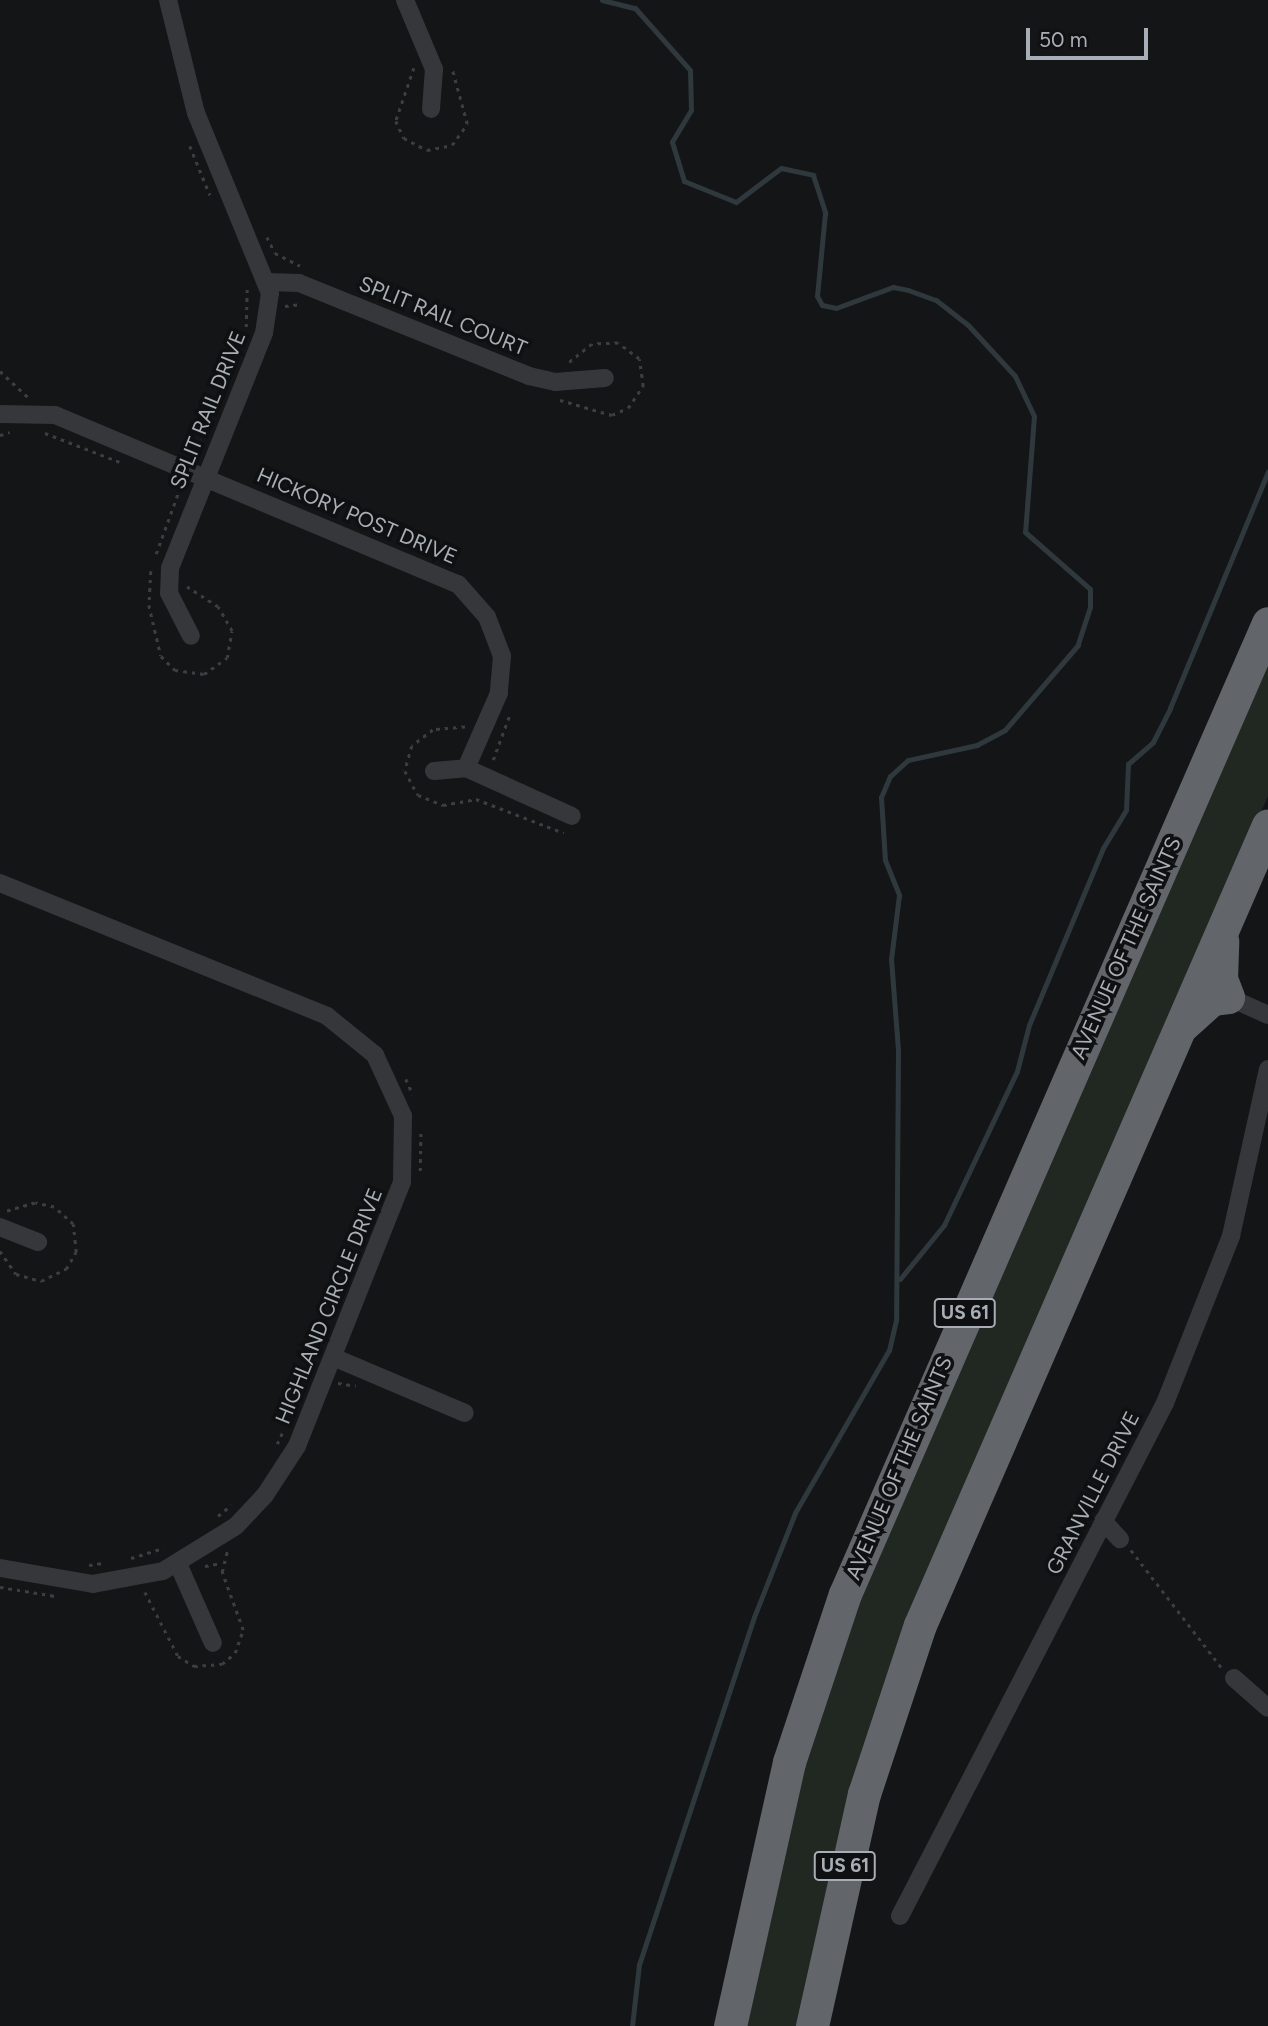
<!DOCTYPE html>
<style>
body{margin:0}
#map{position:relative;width:1268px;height:2026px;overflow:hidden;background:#141516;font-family:Figtree,sans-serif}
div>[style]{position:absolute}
.green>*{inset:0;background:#212821}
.stream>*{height:5px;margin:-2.5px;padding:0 2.5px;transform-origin:2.5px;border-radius:2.5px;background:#2f393d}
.path>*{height:2.5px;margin-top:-1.25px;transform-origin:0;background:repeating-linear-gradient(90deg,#3c3e41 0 3.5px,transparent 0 8.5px)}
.street>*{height:18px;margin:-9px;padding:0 9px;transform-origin:9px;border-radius:9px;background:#36373a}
.highway>*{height:33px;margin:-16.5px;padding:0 16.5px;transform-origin:16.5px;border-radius:16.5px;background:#62666b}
span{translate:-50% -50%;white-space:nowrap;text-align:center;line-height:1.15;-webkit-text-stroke:7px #0f1011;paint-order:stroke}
.shield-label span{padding:2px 5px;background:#0f1011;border:2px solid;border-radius:5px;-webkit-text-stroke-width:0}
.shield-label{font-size:19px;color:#a8aeb5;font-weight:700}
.street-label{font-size:21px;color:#a8aeb5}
.scale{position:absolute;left:1026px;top:28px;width:122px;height:32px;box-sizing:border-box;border:4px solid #a8aeb5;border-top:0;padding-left:9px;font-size:21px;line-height:24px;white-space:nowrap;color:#a8aeb5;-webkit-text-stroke:5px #0f1011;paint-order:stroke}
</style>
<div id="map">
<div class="green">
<i style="clip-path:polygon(1268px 650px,1268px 796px,991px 1430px,801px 2026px,741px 2026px,755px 1942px,834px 1654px)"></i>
</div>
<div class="stream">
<i style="left:602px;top:0;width:34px;rotate:14deg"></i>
<i style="left:635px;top:8px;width:83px;rotate:48.4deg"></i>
<i style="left:690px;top:70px;width:40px;rotate:88.6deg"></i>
<i style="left:691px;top:110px;width:37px;rotate:121deg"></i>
<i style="left:672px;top:142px;width:41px;rotate:72.9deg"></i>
<i style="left:684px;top:181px;width:56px;rotate:22deg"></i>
<i style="left:736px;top:202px;width:56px;rotate:-37.1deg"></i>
<i style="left:781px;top:168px;width:33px;rotate:12deg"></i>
<i style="left:813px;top:175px;width:40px;rotate:72deg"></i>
<i style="left:825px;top:213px;width:83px;rotate:95.5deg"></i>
<i style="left:817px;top:296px;width:10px;rotate:61deg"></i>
<i style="left:822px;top:305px;width:14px;rotate:12deg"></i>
<i style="left:836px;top:308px;width:61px;rotate:-20.2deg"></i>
<i style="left:893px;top:287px;width:15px;rotate:11deg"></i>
<i style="left:908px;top:290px;width:30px;rotate:20deg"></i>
<i style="left:936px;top:300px;width:41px;rotate:38deg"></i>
<i style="left:968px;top:325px;width:69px;rotate:47.3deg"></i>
<i style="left:1015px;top:376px;width:44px;rotate:64.6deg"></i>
<i style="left:1034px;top:416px;width:116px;rotate:94.4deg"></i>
<i style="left:1025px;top:532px;width:86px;rotate:41.2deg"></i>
<i style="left:1090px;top:589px;width:18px;rotate:90deg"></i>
<i style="left:1090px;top:607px;width:40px;rotate:108deg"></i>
<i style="left:1078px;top:645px;width:112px;rotate:130.7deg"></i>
<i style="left:1005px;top:730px;width:32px;rotate:152deg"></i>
<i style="left:977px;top:745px;width:71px;rotate:167.7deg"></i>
<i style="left:908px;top:760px;width:24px;rotate:138deg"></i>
<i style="left:890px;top:776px;width:23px;rotate:113deg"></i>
<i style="left:881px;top:797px;width:63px;rotate:86.4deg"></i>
<i style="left:885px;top:860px;width:38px;rotate:68deg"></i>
<i style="left:899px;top:895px;width:64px;rotate:97.1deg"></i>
<i style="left:891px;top:959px;width:92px;rotate:85.6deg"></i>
<i style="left:898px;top:1051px;width:269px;rotate:90.4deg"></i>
<i style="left:896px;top:1320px;width:31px;rotate:103deg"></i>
<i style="left:889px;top:1350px;width:188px;rotate:120deg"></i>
<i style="left:795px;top:1513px;width:112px;rotate:111.5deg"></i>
<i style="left:754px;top:1617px;width:366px;rotate:108.3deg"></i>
<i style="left:639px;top:1964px;width:62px;rotate:96.4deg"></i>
<i style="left:900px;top:1279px;width:70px;rotate:-50.8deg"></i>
<i style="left:944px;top:1225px;width:170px;rotate:-64.6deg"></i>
<i style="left:1017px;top:1071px;width:48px;rotate:-75.4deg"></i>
<i style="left:1029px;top:1025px;width:192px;rotate:-67.3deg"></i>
<i style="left:1103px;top:848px;width:44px;rotate:-58.8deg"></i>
<i style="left:1126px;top:810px;width:46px;rotate:-87.5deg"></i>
<i style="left:1128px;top:764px;width:33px;rotate:-41deg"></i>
<i style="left:1153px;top:742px;width:38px;rotate:-63deg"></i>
<i style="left:1170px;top:708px;width:256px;rotate:-67.5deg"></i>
</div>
<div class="path">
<i style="left:414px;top:68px;width:56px;rotate:108.8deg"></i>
<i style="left:396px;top:121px;width:19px;rotate:65deg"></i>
<i style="left:404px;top:138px;width:26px;rotate:28deg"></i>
<i style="left:427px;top:150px;width:25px;rotate:-11deg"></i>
<i style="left:452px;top:145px;width:26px;rotate:-54deg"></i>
<i style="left:467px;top:124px;width:57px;rotate:-105.3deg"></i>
<i style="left:190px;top:146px;width:53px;rotate:67.8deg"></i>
<i style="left:267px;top:237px;width:18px;rotate:63deg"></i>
<i style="left:275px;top:253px;width:28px;rotate:27deg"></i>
<i style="left:285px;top:306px;width:17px;rotate:-7deg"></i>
<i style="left:246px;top:327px;width:42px;rotate:-88.6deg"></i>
<i style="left:0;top:371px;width:38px;rotate:43deg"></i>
<i style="left:560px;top:400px;width:54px;rotate:16.1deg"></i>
<i style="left:612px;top:415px;width:17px;rotate:-24deg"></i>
<i style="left:628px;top:408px;width:27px;rotate:-56deg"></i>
<i style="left:643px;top:386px;width:27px;rotate:-98deg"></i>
<i style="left:639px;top:359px;width:26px;rotate:-143deg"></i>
<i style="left:618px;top:343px;width:26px;rotate:178deg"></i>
<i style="left:592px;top:344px;width:32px;rotate:141deg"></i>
<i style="left:45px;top:433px;width:80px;rotate:21.1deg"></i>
<i style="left:0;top:435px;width:10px;rotate:-17deg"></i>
<i style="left:189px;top:452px;width:17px;rotate:-45deg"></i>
<i style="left:156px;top:554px;width:73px;rotate:-70.1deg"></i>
<i style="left:151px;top:571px;width:34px;rotate:93deg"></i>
<i style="left:149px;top:605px;width:52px;rotate:76.8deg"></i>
<i style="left:161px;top:656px;width:20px;rotate:45deg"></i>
<i style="left:175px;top:670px;width:29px;rotate:8deg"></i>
<i style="left:204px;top:674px;width:28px;rotate:-35deg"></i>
<i style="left:227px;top:658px;width:27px;rotate:-80deg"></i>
<i style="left:232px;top:631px;width:28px;rotate:-120deg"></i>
<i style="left:218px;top:607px;width:37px;rotate:-147deg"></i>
<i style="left:465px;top:727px;width:32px;rotate:175deg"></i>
<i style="left:433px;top:730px;width:26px;rotate:143deg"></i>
<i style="left:412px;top:746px;width:26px;rotate:106deg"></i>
<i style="left:405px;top:771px;width:27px;rotate:62deg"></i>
<i style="left:418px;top:795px;width:27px;rotate:22deg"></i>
<i style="left:443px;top:805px;width:34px;rotate:-10deg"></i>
<i style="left:476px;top:799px;width:94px;rotate:21.1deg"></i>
<i style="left:493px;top:760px;width:49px;rotate:-69.7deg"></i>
<i style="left:406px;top:1079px;width:17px;rotate:66deg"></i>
<i style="left:420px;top:1171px;width:39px;rotate:-89deg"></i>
<i style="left:0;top:1251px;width:28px;rotate:55deg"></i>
<i style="left:16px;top:1274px;width:26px;rotate:16deg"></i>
<i style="left:41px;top:1281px;width:28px;rotate:-26deg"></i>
<i style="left:66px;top:1269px;width:20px;rotate:-60deg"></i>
<i style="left:76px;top:1252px;width:28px;rotate:-96deg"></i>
<i style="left:73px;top:1224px;width:25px;rotate:-138deg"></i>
<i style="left:54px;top:1207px;width:19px;rotate:-168deg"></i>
<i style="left:35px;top:1203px;width:29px;rotate:164deg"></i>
<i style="left:338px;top:1383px;width:18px;rotate:9deg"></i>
<i style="left:277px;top:1444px;width:14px;rotate:-65deg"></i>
<i style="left:218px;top:1516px;width:17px;rotate:-40deg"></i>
<i style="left:1131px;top:1550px;width:148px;rotate:52.4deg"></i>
<i style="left:131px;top:1558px;width:34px;rotate:-17deg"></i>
<i style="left:89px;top:1565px;width:14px;rotate:-8deg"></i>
<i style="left:205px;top:1566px;width:17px;rotate:-10deg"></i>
<i style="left:0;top:1587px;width:56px;rotate:9.3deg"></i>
<i style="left:145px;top:1592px;width:72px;rotate:62.7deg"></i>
<i style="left:178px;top:1656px;width:19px;rotate:32deg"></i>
<i style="left:194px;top:1666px;width:28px;rotate:-4deg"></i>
<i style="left:222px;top:1664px;width:17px;rotate:-40deg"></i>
<i style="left:235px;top:1653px;width:24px;rotate:-71deg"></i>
<i style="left:243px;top:1630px;width:62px;rotate:-109.9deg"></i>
<i style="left:222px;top:1572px;width:21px;rotate:-76deg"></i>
</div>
<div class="street">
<i style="left:168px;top:0;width:116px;rotate:76.1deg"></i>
<i style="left:196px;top:113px;width:195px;rotate:67.7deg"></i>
<i style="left:270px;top:293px;width:40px;rotate:98.5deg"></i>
<i style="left:264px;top:333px;width:253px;rotate:111.8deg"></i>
<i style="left:170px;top:568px;width:25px;rotate:92deg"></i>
<i style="left:169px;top:593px;width:48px;rotate:62.9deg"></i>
<i style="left:405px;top:0;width:75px;rotate:67.2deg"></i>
<i style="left:434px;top:69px;width:40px;rotate:94.3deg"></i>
<i style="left:267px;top:282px;width:32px;rotate:2deg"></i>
<i style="left:299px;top:283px;width:248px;rotate:22deg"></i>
<i style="left:529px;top:376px;width:27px;rotate:13deg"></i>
<i style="left:555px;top:382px;width:50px;rotate:-4.6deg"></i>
<i style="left:0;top:414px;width:55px;rotate:1deg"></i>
<i style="left:55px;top:415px;width:437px;rotate:22.8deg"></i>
<i style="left:458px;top:584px;width:44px;rotate:48.7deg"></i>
<i style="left:487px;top:617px;width:42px;rotate:69deg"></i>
<i style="left:502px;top:656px;width:37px;rotate:95deg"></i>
<i style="left:499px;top:693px;width:82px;rotate:113.7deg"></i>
<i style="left:466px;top:768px;width:116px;rotate:24.4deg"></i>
<i style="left:434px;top:771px;width:32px;rotate:-5deg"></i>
<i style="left:0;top:883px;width:353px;rotate:22.1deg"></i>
<i style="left:327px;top:1016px;width:62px;rotate:39.1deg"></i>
<i style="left:375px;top:1055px;width:67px;rotate:65.3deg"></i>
<i style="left:403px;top:1116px;width:66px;rotate:90.9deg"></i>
<i style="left:402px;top:1182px;width:284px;rotate:111.7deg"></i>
<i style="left:297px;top:1446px;width:59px;rotate:123.1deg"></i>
<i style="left:265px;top:1495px;width:42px;rotate:133.1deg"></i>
<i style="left:236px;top:1526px;width:86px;rotate:148.3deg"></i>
<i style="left:163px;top:1571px;width:71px;rotate:169.5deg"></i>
<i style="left:93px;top:1584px;width:94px;rotate:-170.2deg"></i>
<i style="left:1228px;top:997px;width:44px;rotate:24.2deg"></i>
<i style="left:0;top:1227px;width:41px;rotate:21.5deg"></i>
<i style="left:333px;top:1357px;width:143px;rotate:23deg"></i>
<i style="left:1103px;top:1521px;width:25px;rotate:47deg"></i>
<i style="left:179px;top:1566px;width:84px;rotate:66.2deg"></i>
<i style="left:1234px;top:1678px;width:45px;rotate:41.4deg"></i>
<i style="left:900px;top:1916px;width:577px;rotate:-62.68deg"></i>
<i style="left:1165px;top:1403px;width:180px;rotate:-68.4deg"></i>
<i style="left:1231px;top:1236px;width:171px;rotate:-77.5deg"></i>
</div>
<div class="highway">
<i style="left:1182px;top:1026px;width:40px;rotate:-42deg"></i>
<i style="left:1212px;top:999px;width:16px;rotate:-7deg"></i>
<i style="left:1228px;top:997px;width:19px;rotate:-111deg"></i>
<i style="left:1221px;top:979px;width:38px;rotate:-88deg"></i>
<i style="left:730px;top:2026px;width:271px;rotate:-77.4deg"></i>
<i style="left:789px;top:1762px;width:177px;rotate:-71.6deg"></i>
<i style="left:845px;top:1594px;width:1059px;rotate:-66.46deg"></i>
<i style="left:812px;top:2026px;width:238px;rotate:-77.4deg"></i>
<i style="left:864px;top:1794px;width:178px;rotate:-71.7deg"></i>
<i style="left:920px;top:1625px;width:872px;rotate:-66.49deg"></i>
</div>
<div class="shield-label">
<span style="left:965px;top:1313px">US 61</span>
<span style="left:845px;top:1866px">US 61</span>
</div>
<div class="street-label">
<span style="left:443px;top:316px;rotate:22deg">SPLIT RAIL COURT</span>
<span style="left:208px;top:410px;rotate:-68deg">SPLIT RAIL DRIVE</span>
<span style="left:357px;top:516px;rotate:23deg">HICKORY POST DRIVE</span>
<span style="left:1126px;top:948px;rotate:-66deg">AVENUE OF THE SAINTS</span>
<span style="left:329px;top:1306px;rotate:-68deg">HIGHLAND CIRCLE DRIVE</span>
<span style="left:899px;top:1468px;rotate:-67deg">AVENUE OF THE SAINTS</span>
<span style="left:1093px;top:1493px;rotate:-63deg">GRANVILLE DRIVE</span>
</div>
<div class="scale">50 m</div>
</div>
